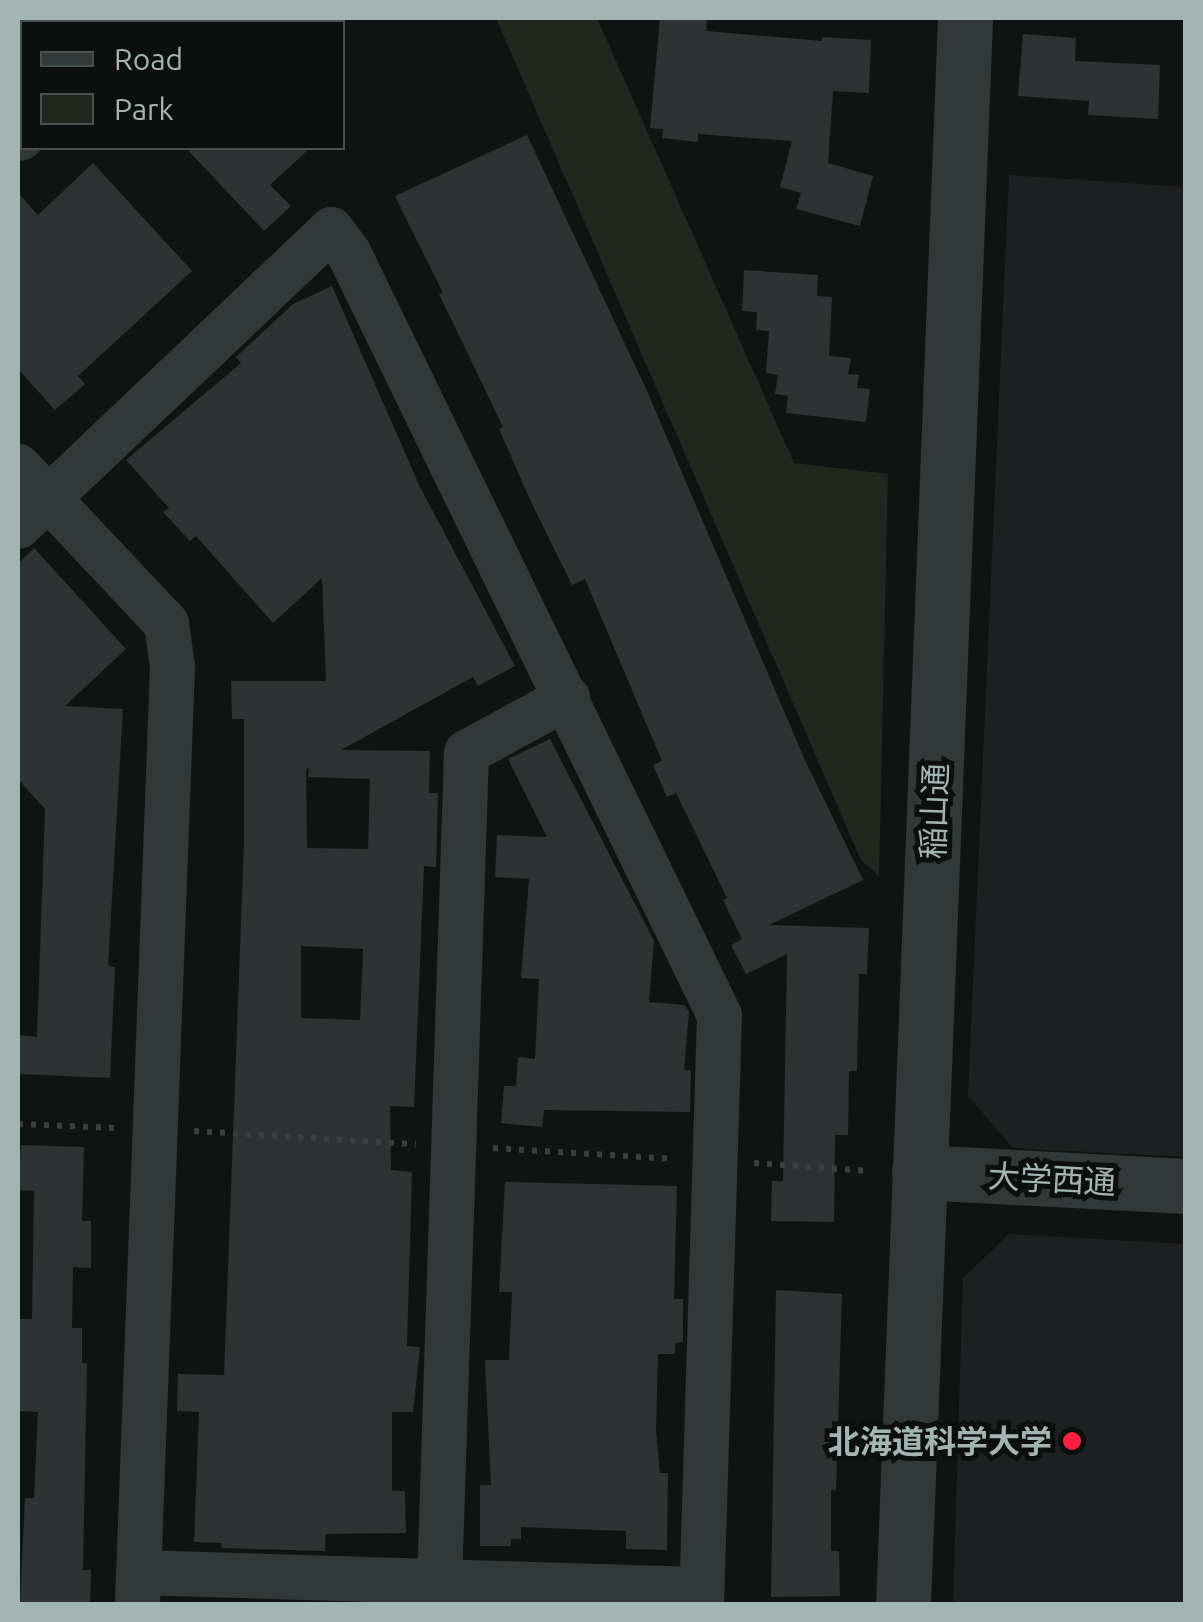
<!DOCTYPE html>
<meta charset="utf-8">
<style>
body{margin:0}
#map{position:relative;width:1203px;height:1622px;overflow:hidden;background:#111313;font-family:Ubuntu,"Noto Sans JP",sans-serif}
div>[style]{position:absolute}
.built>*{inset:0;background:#1d2020}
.green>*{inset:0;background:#23261e}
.building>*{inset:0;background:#2e3232}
.path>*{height:6px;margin-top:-3px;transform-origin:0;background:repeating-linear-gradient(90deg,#383f3f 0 5px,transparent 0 13px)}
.minor>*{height:45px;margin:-22.5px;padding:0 22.5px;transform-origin:22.5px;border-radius:22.5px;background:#323838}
.tertiary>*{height:55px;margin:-27.5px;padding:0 27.5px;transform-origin:27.5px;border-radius:27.5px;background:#323838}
.dots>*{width:28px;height:28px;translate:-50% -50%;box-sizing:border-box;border:5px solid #0d0e0e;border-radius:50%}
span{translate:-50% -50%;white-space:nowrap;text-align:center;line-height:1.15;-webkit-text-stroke:10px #0d0e0e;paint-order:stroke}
.street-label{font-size:32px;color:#a2b5b3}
.poi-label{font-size:32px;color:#a2b5b3;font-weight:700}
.right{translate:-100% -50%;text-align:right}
.frame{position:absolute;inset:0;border:20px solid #a2b5b3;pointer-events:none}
.legend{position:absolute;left:20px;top:20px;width:325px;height:130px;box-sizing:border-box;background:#0d0e0e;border:2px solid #495150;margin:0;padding:12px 18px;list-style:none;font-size:30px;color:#a2b5b3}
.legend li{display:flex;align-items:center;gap:20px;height:50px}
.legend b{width:50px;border:2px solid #495150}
</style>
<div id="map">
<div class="built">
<i style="clip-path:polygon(1009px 175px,1185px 187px,1185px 1157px,1013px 1148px,968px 1096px)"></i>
<i style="clip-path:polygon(1009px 1234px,1185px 1244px,1185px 1604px,953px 1604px,963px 1278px)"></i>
</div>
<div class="green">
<i style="clip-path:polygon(496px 18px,597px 18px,794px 463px,888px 474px,879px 876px,861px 860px)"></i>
</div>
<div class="building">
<i style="clip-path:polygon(660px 18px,707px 18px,706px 31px,822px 41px,822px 37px,871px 40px,869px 93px,833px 91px,828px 163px,873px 176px,860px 226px,796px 209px,801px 193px,780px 187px,792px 141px,698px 134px,698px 142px,662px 138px,663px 129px,650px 128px)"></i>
<i style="clip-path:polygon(1023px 34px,1076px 38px,1075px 61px,1160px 65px,1158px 119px,1088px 115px,1089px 101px,1018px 96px)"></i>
<i style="clip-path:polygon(527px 135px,647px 391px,804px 758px,863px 880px,769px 925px,869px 928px,867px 974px,859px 974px,857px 1071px,849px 1071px,848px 1135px,835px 1135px,834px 1222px,771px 1221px,772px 1181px,783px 1181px,787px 954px,746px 974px,731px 945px,742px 939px,723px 900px,727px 898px,676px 793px,667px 797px,653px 765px,662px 761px,585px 579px,572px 585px,532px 504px,499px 429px,503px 427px,439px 294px,443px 293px,395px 196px)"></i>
<i style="clip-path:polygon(186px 148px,310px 148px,270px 185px,291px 206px,264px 231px)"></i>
<i style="clip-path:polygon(93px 163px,192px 271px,78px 376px,85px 384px,55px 410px,18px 369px,18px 193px,38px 215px)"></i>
<i style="clip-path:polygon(744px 270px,818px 275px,817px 296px,832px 297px,829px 356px,851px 358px,848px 374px,859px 375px,857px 388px,870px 389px,866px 422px,786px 413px,788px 396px,775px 394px,778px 375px,766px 373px,769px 331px,756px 330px,757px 312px,742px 311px)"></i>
<i style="clip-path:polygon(evenodd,332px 286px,420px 487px,515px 666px,478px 686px,473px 677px,341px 750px,430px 751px,429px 793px,438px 793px,436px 867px,424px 866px,414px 1107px,390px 1106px,391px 1170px,412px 1172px,407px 1346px,420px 1347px,413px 1412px,392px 1412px,392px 1491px,405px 1491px,406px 1533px,326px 1534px,325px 1551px,221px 1548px,222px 1543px,194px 1542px,199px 1412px,177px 1411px,178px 1374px,224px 1375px,244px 843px,244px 719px,232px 719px,231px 681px,326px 681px,322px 578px,273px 623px,196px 536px,190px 541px,163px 512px,169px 508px,126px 460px,241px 363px,236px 357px,293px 304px,332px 286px,309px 768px,308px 777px,370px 779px,368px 849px,307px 848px,306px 769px,309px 768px,332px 286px,301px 946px,363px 949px,360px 1020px,301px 1018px,301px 946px)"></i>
<i style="clip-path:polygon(34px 548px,126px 649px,65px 706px,123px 709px,108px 966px,115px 967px,110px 1078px,18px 1074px,18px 1035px,37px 1037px,45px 809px,18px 779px,18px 564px)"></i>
<i style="clip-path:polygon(550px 739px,654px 941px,649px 1002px,685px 1005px,689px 1012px,684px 1070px,691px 1070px,690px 1112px,544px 1110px,542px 1127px,501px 1123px,504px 1086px,516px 1086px,518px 1057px,535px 1059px,539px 979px,521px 978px,529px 879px,495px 877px,497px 835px,547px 837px,508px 759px)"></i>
<i style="clip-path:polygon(21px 1145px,84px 1147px,82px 1221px,91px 1221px,91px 1268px,73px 1267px,72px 1328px,82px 1328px,82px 1363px,87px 1364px,83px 1570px,91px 1570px,90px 1604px,20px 1604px,25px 1498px,34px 1498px,38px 1412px,18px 1411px,18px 1319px,32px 1319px,34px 1191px,18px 1190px)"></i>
<i style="clip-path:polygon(505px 1182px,677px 1186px,674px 1299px,683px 1299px,683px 1342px,675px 1343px,675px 1354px,658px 1354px,656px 1431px,660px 1473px,668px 1473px,667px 1550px,626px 1549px,626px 1531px,521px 1527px,521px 1539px,511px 1539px,511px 1546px,480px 1546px,480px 1485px,491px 1485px,485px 1360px,509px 1360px,512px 1292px,499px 1292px)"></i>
<i style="clip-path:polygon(776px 1290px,842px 1294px,836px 1490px,831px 1490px,831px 1551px,839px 1551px,840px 1596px,771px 1597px)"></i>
</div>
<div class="path">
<i style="left:18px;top:1124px;width:98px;rotate:2.3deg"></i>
<i style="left:194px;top:1131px;width:222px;rotate:3.4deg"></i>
<i style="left:493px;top:1148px;width:182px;rotate:3.5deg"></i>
<i style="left:754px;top:1163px;width:115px;rotate:4deg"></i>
</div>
<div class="minor">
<i style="left:18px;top:466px;width:216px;rotate:46.7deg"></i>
<i style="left:166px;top:623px;width:43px;rotate:82.1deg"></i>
<i style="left:172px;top:666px;width:939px;rotate:92.14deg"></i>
<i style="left:18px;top:526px;width:431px;rotate:-43.5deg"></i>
<i style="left:331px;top:229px;width:29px;rotate:54deg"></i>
<i style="left:348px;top:252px;width:848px;rotate:64.07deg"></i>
<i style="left:719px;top:1015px;width:589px;rotate:91.75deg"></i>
<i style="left:138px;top:1572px;width:563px;rotate:1.73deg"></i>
<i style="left:439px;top:1583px;width:831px;rotate:-88.14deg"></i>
<i style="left:466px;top:752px;width:115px;rotate:-28.6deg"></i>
</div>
<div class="tertiary">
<i style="left:136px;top:22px;width:7px;rotate:-34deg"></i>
<i style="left:18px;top:133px;width:6px;rotate:-51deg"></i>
<i style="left:919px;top:1172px;width:267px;rotate:3deg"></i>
<i style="left:903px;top:1604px;width:1587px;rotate:-87.76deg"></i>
</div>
<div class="dots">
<i style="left:1072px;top:1441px;background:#fc213e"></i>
</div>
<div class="street-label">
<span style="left:934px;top:811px;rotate:-88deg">稲山通</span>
<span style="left:1052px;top:1179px;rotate:3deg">大学西通</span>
</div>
<div class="poi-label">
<span class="right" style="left:1052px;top:1441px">北海道科学大学</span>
</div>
<div class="frame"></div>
<ul class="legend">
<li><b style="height:12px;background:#323838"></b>Road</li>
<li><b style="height:28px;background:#23261e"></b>Park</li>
</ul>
</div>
